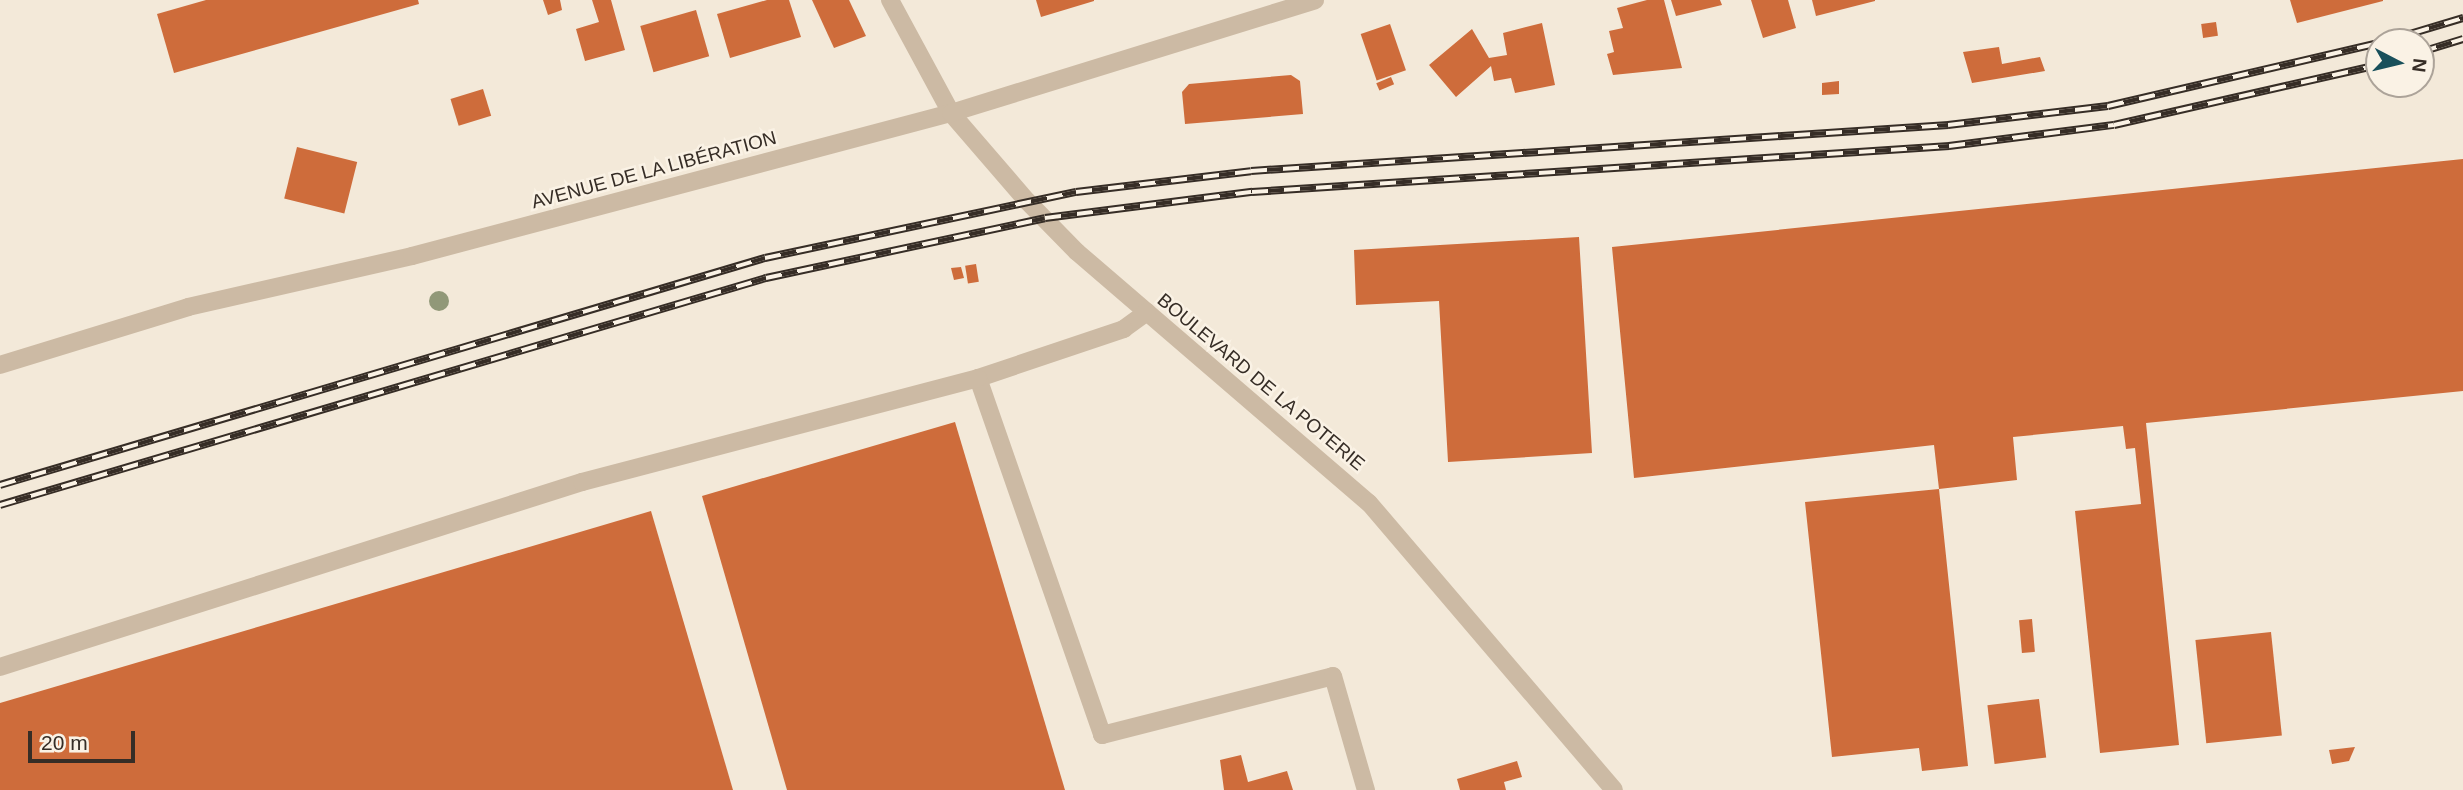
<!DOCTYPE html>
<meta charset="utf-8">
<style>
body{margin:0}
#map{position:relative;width:2463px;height:790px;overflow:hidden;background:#f3e9d9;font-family:Arial,sans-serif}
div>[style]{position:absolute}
.building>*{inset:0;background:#ce6c3b;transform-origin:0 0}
.minor>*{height:18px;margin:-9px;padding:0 9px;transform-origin:9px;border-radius:9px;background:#ccbaa4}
.rail>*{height:8px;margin-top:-4px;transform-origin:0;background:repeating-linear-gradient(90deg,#faf2e5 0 16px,#362d26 0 32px);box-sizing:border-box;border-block:2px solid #362d26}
.trees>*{width:20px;height:20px;margin:-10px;border-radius:50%;background:#919878}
span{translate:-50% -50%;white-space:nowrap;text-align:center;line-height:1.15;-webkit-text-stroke:5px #faf2e5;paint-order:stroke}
.street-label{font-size:19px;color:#362d26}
.north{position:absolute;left:2365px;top:28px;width:70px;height:70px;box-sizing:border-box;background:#faf2e5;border:2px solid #aca399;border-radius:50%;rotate:97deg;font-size:19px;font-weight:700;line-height:28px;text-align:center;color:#362d26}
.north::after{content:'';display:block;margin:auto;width:24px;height:32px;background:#19505b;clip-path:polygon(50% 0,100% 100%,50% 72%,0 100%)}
.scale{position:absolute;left:28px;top:731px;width:107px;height:32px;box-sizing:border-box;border:4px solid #362d26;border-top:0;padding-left:9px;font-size:21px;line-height:24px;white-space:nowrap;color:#362d26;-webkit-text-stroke:5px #faf2e5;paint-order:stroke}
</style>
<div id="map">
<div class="building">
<i style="clip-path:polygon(206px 0,418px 0,419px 4px,174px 73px,157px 14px)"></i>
<i style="clip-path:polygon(543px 0,560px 0,562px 10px,548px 15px)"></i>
<i style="clip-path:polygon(592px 0,611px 0,625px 50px,585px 61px,576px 29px,599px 22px)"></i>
<i style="clip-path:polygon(767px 0,789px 0,801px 37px,730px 58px,717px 14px)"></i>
<i style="clip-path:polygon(812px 0,849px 0,866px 36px,834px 48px)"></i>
<i style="clip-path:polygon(1036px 0,1094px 0,1094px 1px,1041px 17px)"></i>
<i style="clip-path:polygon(1647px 0,1664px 0,1682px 68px,1613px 75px,1607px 54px,1614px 52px,1609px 31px,1623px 28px,1617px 8px)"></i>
<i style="clip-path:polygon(1671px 0,1720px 0,1722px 5px,1676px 16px)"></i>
<i style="clip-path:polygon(1751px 0,1788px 0,1796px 28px,1763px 38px)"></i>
<i style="clip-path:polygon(1812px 0,1875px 0,1875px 1px,1816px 16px)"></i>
<i style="clip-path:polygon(2290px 0,2383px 0,2383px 1px,2297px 23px)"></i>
<i style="left:696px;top:10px;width:48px;height:58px;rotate:74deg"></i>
<i style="left:2216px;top:22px;width:14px;height:15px;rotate:82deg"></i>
<i style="clip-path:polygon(1542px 23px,1555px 85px,1515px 93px,1511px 78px,1494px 81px,1491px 66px,1456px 97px,1429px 65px,1472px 29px,1489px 58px,1507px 55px,1503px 33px)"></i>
<i style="left:1390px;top:24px;width:49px;height:31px;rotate:71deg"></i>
<i style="clip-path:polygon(1999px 47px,2002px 64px,2040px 57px,2045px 71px,1972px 83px,1963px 52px)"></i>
<i style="clip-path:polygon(1291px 75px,1300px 81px,1303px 114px,1185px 124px,1182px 92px,1189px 84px)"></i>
<i style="left:1391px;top:77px;width:8px;height:16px;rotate:67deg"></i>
<i style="clip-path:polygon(1839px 81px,1839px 94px,1822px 95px,1822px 83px)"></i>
<i style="left:483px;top:89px;width:28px;height:34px;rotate:73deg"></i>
<i style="left:297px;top:147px;width:62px;height:53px;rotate:14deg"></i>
<i style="clip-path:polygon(2463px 159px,2463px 391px,2146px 423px,2179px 745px,2100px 753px,2075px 511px,2141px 504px,2135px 448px,2126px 449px,2123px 426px,2013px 437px,2017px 480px,1939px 489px,1934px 445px,1634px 478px,1612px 247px)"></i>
<i style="clip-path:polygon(1579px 237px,1592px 453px,1448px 462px,1439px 301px,1356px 305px,1354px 250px)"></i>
<i style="left:976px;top:264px;width:18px;height:11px;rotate:81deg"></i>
<i style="clip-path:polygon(961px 267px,964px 278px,954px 280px,951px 268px)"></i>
<i style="clip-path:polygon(955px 422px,1065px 790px,787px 790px,702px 496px)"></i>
<i style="clip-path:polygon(1939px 489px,1968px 766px,1922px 771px,1919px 748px,1832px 757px,1805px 502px)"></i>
<i style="clip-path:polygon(651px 511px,733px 790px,0 790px,0 703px)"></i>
<i style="left:2032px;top:619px;width:33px;height:13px;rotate:85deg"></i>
<i style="left:2271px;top:632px;width:104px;height:76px;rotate:84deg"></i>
<i style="left:2039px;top:699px;width:59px;height:52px;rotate:83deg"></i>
<i style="clip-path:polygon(2355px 747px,2349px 761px,2332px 764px,2329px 750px)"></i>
<i style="clip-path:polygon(1241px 755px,1248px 782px,1287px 771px,1293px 790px,1224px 790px,1220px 760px)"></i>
<i style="clip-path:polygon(1517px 761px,1522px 777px,1504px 782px,1506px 790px,1460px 790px,1457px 779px)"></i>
</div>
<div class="minor">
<i style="left:890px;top:0;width:128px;rotate:61.6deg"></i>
<i style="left:951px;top:113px;width:116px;rotate:49.2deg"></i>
<i style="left:1027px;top:201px;width:71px;rotate:45.6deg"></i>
<i style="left:1077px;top:252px;width:385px;rotate:40.7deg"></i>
<i style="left:1369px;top:503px;width:377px;rotate:49.5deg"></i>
<i style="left:1147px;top:312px;width:29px;rotate:144deg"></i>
<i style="left:1124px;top:329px;width:154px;rotate:161.4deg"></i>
<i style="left:978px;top:378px;width:378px;rotate:70.8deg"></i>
<i style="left:1102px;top:735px;width:238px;rotate:-14.3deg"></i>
<i style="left:1333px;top:676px;width:119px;rotate:73.9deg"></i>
<i style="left:0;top:365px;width:197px;rotate:-17.1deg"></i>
<i style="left:188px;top:307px;width:230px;rotate:-12.8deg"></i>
<i style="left:412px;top:256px;width:558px;rotate:-14.86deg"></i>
<i style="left:951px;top:113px;width:381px;rotate:-17.2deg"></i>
<i style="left:0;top:667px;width:611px;rotate:-17.63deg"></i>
<i style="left:582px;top:482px;width:409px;rotate:-14.7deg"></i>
</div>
<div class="rail">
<i style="left:2383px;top:42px;width:84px;rotate:-16.7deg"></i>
<i style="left:2421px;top:52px;width:44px;rotate:-17.2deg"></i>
<i style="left:0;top:485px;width:798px;rotate:-16.53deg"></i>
<i style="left:765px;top:258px;width:318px;rotate:-12deg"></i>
<i style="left:1076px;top:192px;width:176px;rotate:-6.8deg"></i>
<i style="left:1251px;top:171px;width:699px;rotate:-3.78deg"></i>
<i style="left:1948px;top:125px;width:161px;rotate:-6.8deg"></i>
<i style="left:2108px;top:106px;width:278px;rotate:-13.1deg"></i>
<i style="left:0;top:505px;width:799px;rotate:-16.51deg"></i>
<i style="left:766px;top:278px;width:285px;rotate:-12.1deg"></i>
<i style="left:1045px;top:218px;width:209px;rotate:-7.2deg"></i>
<i style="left:1252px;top:192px;width:699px;rotate:-3.78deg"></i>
<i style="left:1949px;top:146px;width:166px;rotate:-7.3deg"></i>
<i style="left:2114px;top:125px;width:272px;rotate:-12.8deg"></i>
</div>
<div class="trees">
<i style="left:439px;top:301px"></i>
</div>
<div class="street-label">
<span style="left:654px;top:170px;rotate:-15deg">AVENUE DE LA LIBÉRATION</span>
<span style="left:1261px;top:382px;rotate:40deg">BOULEVARD DE LA POTERIE</span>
</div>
<div class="north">N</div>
<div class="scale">20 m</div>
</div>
